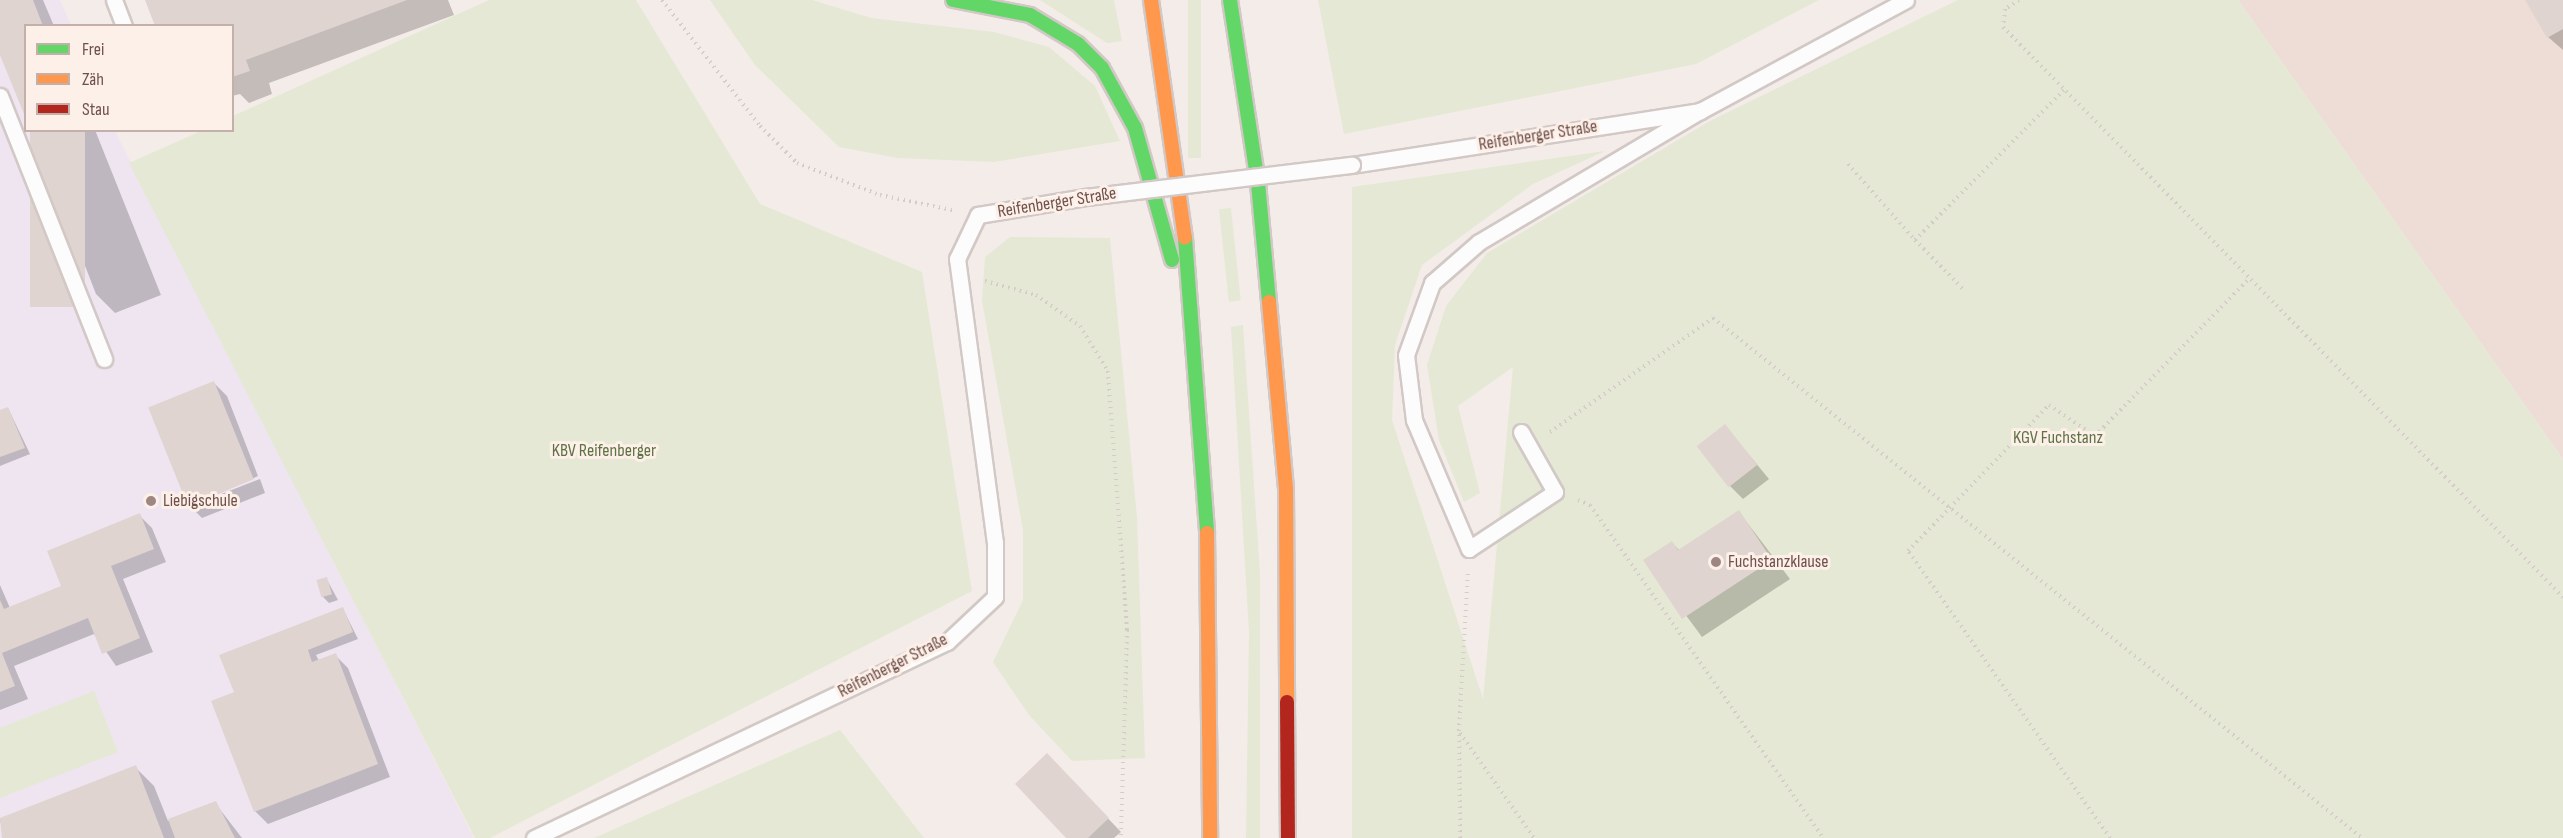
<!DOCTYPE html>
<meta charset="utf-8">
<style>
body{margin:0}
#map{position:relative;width:2563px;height:838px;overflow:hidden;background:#f4ece8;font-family:"Sofia Sans Condensed",sans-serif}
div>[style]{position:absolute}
.residential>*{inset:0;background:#edddd6}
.education>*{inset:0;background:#eee5f0}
.green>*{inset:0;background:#e5e8d4;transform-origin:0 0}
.shadow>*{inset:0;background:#0003}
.building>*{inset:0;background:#e0d4d1;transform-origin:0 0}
.path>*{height:4px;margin-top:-2px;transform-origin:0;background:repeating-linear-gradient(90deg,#d5cbc9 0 1.5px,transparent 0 6px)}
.roads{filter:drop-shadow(2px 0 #d2c8c5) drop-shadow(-2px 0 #d2c8c5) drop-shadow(0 2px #d2c8c5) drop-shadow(0 -2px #d2c8c5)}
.lane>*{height:15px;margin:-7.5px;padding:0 7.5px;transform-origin:7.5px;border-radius:7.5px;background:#fdfcfc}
.fast>*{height:14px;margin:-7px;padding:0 7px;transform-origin:7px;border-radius:7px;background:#63d668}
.slow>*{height:14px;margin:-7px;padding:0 7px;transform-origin:7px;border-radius:7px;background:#ff974d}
.jam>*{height:14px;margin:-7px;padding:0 7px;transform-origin:7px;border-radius:7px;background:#b3261e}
.bridges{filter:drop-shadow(2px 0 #d2c8c5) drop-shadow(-2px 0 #d2c8c5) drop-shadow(0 2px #d2c8c5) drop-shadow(0 -2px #d2c8c5)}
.lane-bridge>*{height:15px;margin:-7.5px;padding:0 7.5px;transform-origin:7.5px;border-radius:7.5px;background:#fdfcfc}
.dots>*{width:16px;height:16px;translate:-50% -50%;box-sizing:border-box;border:3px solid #fdf0e8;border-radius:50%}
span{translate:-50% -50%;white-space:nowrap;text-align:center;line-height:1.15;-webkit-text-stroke:6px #fdf0e8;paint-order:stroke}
.street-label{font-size:18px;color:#6f504c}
.park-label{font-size:18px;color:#5e7345}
.poi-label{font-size:18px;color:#6f504c}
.left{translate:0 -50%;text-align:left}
.legend{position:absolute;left:24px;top:24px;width:210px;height:108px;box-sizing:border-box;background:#fdf0e8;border:2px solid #c4b0aa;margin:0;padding:8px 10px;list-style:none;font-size:18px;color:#6f504c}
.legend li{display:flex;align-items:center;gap:12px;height:30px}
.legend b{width:30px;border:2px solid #c4b0aa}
</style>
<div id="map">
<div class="residential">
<i style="clip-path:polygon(2238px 0,2563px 0,2563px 459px)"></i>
</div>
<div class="education">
<i style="clip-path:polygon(0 0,60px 0,71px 25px,26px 26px,26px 130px,115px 131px,474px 838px,0 838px)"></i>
</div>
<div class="green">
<i style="clip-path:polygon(489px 0,636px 0,760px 204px,922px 272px,972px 591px,490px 838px,475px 838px,129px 163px,201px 131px,232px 130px,233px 116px)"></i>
<i style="clip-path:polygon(710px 0,812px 0,871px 18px,994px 32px,1049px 47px,1095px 86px,1120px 141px,994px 162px,898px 158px,839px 147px,755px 65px)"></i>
<i style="clip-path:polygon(1040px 0,1114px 0,1122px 41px,1107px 43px)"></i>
<i style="left:1188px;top:0;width:13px;height:158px"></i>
<i style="clip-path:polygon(1318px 0,1819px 0,1696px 64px,1344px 134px)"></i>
<i style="clip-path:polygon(1958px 0,2238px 0,2563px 459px,2563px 838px,1352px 838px,1352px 187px,1605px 151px,1533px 184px,1422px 265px,1395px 345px,1392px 420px,1483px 699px,1513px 367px,1458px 406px,1480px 493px,1464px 502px,1439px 440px,1427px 365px,1446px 306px,1487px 253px,1710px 121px)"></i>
<i style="left:1231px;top:208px;width:93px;height:12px;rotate:84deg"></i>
<i style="clip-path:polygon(1010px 237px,1110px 238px,1137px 517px,1145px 758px,1072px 761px,1029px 715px,993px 662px,1023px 600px,1023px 530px,982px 301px,985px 257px)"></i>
<i style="clip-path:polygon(1243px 325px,1260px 573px,1260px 838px,1246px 838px,1249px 633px,1231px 327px)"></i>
<i style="clip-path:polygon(94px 691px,118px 752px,0 798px,0 728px)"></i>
<i style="clip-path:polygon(840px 730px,924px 838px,594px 838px)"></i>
</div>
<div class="shadow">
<i style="clip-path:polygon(0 0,43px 0,54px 26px,26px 26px,0 51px)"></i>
<i style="clip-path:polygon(147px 0,448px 0,454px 15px,269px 83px,272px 94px,249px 103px,240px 94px,232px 96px,232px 26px)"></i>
<i style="clip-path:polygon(2526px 0,2563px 0,2563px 50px,2548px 37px)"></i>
<i style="clip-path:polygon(32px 130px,95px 130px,161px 295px,115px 313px,96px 294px)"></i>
<i style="clip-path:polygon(214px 383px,227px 396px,258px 476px,193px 505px,260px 479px,265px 493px,202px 518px,189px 505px)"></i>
<i style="clip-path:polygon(8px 408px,30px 454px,0 466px,0 412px)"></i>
<i style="clip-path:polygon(1725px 426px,1769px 479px,1743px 499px,1730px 486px)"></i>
<i style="clip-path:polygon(1739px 512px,1790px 579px,1702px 637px,1645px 560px,1672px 543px,1680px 551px)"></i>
<i style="clip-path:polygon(139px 515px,152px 528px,166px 562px,123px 579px,153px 652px,116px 666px,94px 634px,14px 666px,28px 699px,0 710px,0 585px,10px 608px,63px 587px)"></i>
<i style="clip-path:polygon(326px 578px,338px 600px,329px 603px,323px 597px)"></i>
<i style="clip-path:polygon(343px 609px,358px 639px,316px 655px,319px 661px,335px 655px,348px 668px,390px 777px,268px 824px,255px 811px,236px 692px)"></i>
<i style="clip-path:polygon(135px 767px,154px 786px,168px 821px,215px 803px,242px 838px,4px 838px,0 819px)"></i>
<i style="clip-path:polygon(1060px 768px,1121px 832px,1114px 838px,1068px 838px)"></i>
</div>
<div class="building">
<i style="clip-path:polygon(0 0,33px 0,43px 26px,26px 26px,26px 119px,0 55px)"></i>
<i style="clip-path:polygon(145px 0,407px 0,246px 60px,250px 71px,232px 77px,232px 26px,155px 26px)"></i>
<i style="clip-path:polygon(2525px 0,2563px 0,2563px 29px,2547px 38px)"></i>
<i style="left:30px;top:130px;width:55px;height:177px"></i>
<i style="left:214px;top:381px;width:106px;height:71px;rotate:68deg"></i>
<i style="clip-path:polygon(8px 407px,25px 448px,0 457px,0 410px)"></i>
<i style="left:1725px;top:424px;width:52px;height:36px;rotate:52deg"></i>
<i style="clip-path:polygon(1739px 510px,1772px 560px,1682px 619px,1643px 560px,1672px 541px,1678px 550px)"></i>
<i style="clip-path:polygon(140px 513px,154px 549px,111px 566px,140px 638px,102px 654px,88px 618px,2px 653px,15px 686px,0 692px,0 600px,4px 609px,61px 586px,47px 551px)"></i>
<i style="left:327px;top:577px;width:18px;height:11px;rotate:74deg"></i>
<i style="clip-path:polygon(343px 607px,353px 632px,308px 650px,312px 662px,336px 653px,378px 764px,254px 812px,211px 701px,234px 692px,219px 655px)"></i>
<i style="clip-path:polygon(1047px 753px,1109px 818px,1088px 838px,1066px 838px,1015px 784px)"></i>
<i style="clip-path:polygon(136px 765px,164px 838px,2px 838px,0 818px)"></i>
<i style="clip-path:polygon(216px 801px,235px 838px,175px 838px,168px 819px)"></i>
</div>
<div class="path">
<i style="left:662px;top:0;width:160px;rotate:52.1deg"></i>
<i style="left:760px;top:126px;width:52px;rotate:45deg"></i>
<i style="left:797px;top:163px;width:89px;rotate:21.1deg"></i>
<i style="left:880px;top:195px;width:74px;rotate:11.8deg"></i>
<i style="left:2019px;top:0;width:17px;rotate:147deg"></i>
<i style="left:2005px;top:9px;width:18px;rotate:96deg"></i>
<i style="left:2003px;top:27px;width:799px;rotate:45.51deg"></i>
<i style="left:1848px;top:164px;width:101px;rotate:48.6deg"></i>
<i style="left:1915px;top:240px;width:211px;rotate:-45.2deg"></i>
<i style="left:1915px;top:240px;width:70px;rotate:45.6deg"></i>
<i style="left:985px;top:281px;width:53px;rotate:15.4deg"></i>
<i style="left:1036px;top:295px;width:54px;rotate:35.2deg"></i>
<i style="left:1080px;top:326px;width:53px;rotate:58.1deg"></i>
<i style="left:1108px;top:371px;width:260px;rotate:85.8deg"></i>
<i style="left:1127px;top:630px;width:208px;rotate:91.7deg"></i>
<i style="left:1550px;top:432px;width:199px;rotate:-35deg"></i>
<i style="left:1713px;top:318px;width:832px;rotate:38.7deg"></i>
<i style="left:1578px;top:500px;width:13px;rotate:23deg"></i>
<i style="left:1590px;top:505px;width:406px;rotate:55deg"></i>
<i style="left:1460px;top:733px;width:128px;rotate:54.8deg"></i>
<i style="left:1460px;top:838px;width:107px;rotate:-90.5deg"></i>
<i style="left:1459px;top:731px;width:159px;rotate:-86.8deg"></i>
<i style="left:2110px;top:838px;width:351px;rotate:-125.1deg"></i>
<i style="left:1908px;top:551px;width:203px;rotate:-46deg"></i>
<i style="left:2049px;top:405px;width:55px;rotate:34deg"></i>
<i style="left:2095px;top:436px;width:220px;rotate:-45.6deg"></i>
</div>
<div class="roads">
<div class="lane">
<i style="left:114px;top:0;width:28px;rotate:69deg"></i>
<i style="left:0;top:96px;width:283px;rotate:68.4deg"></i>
<i style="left:1352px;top:165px;width:352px;rotate:-8.8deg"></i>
<i style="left:1700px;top:111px;width:234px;rotate:-28.3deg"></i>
<i style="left:1521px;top:432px;width:69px;rotate:60.5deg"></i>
<i style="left:1555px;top:492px;width:103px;rotate:146.5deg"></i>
<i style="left:1469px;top:549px;width:140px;rotate:-113.1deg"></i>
<i style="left:1414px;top:420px;width:65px;rotate:-97deg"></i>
<i style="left:1406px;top:355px;width:77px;rotate:-70.1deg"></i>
<i style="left:1432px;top:283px;width:62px;rotate:-41.1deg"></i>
<i style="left:1479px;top:242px;width:257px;rotate:-30.7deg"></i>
<i style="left:534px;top:838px;width:457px;rotate:-25.4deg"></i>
<i style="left:947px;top:642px;width:66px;rotate:-43.2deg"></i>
<i style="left:995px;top:597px;width:54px;rotate:-90deg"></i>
<i style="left:995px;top:543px;width:287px;rotate:-97.6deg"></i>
<i style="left:957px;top:259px;width:49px;rotate:-64.5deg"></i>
<i style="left:978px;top:215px;width:109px;rotate:-9.5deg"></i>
</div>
<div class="fast">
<i style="left:953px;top:0;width:78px;rotate:11deg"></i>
<i style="left:1030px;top:15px;width:56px;rotate:31.1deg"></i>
<i style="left:1078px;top:44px;width:34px;rotate:45deg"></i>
<i style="left:1102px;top:68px;width:68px;rotate:61.2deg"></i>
<i style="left:1135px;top:128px;width:137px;rotate:74.3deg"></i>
<i style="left:1230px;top:0;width:185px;rotate:81.3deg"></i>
<i style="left:1258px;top:183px;width:120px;rotate:84.7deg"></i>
<i style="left:1185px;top:238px;width:296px;rotate:85.7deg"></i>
</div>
<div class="slow">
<i style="left:1151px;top:0;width:240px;rotate:81.9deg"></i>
<i style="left:1269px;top:302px;width:189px;rotate:84.8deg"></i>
<i style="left:1286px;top:490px;width:212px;rotate:89.7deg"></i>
<i style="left:1207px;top:533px;width:305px;rotate:89.4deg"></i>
</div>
<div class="jam">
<i style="left:1287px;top:702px;width:136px;rotate:89.6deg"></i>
</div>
</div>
<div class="bridges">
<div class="lane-bridge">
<i style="left:1086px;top:197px;width:268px;rotate:-6.9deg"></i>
</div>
</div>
<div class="dots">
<i style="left:151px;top:501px;background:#9e8783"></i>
<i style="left:1716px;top:562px;background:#9e8783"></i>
</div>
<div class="street-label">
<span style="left:1538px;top:136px;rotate:-9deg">Reifenberger Straße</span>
<span style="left:1057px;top:203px;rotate:-9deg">Reifenberger Straße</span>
<span style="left:893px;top:666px;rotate:-27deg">Reifenberger Straße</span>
</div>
<div class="park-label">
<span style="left:2058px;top:438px">KGV Fuchstanz</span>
<span style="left:604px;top:451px">KBV Reifenberger</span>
</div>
<div class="poi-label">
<span class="left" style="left:163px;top:501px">Liebigschule</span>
<span class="left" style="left:1728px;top:562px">Fuchstanzklause</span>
</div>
<ul class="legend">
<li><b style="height:8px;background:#63d668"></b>Frei</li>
<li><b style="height:8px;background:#ff974d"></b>Zäh</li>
<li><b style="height:8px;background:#b3261e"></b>Stau</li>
</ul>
</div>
